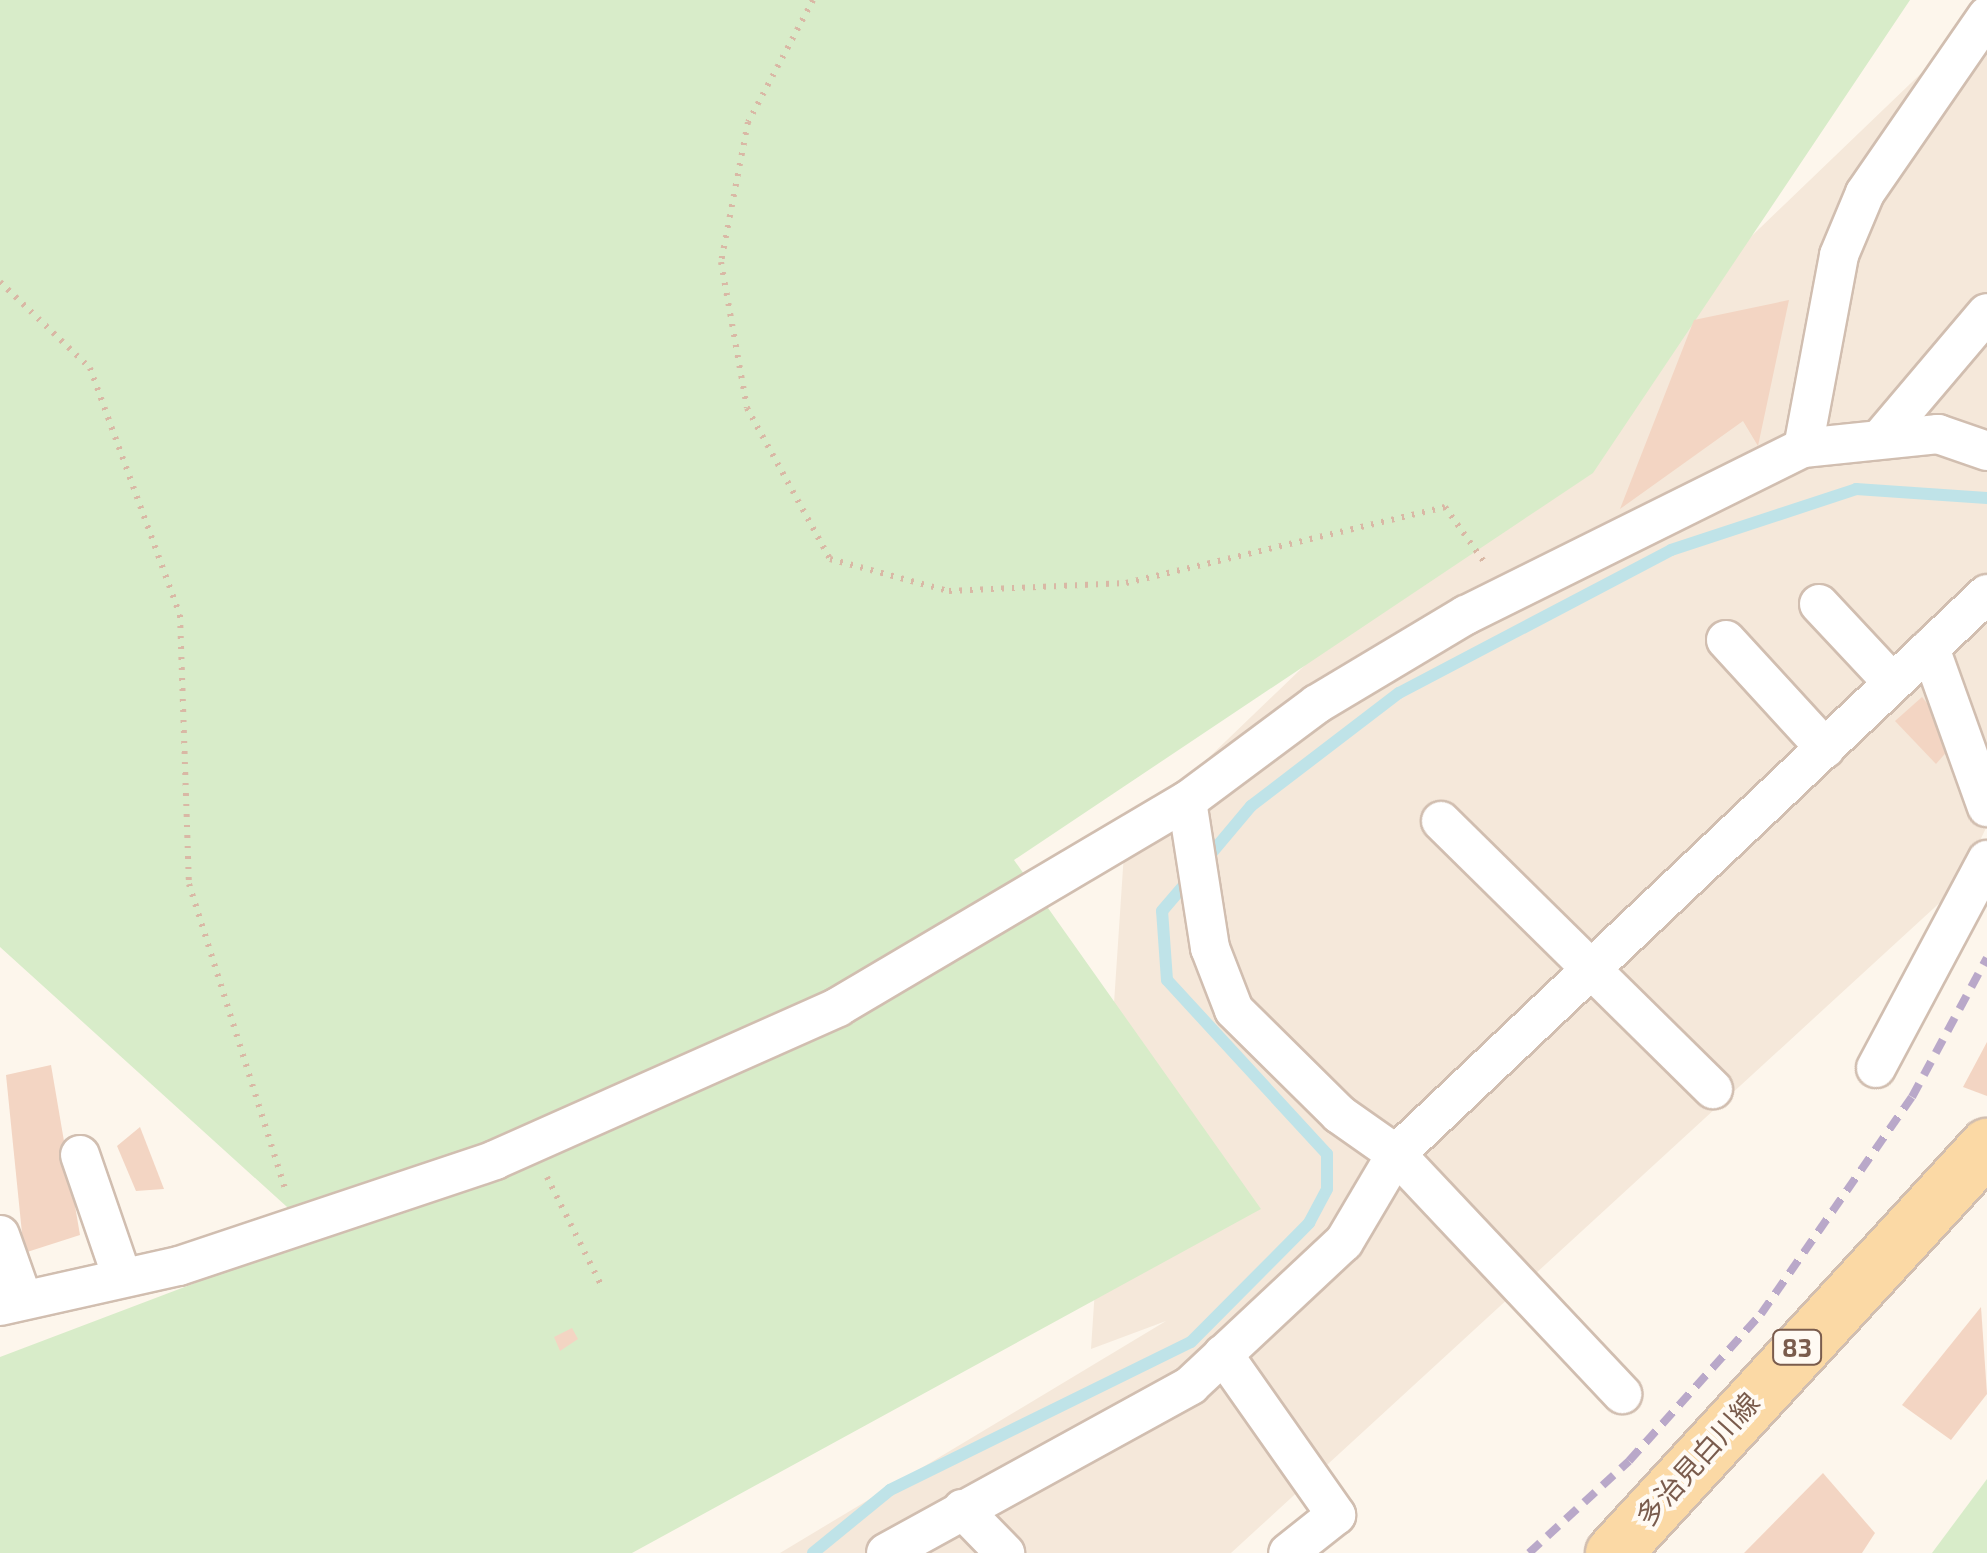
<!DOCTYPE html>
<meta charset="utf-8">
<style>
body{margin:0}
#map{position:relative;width:1987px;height:1553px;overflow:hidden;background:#fdf6ec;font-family:"Exo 2","Noto Sans JP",sans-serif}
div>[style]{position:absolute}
.residential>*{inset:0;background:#f5e8da}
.green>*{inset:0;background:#d8ecc9}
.stream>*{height:12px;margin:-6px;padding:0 6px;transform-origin:6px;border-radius:6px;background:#bfe3e8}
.building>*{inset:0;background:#f3d5c3}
.path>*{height:6px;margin-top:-3px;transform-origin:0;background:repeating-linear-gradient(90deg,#d9b8a5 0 2.5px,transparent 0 10.5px)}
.roads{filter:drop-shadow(2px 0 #d1beb0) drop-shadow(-2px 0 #d1beb0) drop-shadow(0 2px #d1beb0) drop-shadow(0 -2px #d1beb0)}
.minor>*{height:38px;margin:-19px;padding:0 19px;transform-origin:19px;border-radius:19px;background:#fff}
.primary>*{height:55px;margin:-27.5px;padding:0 27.5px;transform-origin:27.5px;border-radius:27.5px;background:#fbd9a5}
.rail>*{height:8px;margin-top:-4px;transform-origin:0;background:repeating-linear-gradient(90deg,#b9a8c9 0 15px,transparent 0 25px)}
span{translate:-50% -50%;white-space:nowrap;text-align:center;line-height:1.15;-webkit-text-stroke:8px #fffaf3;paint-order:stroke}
.shield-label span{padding:2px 8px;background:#fffaf3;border:2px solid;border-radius:8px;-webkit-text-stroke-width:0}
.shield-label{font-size:25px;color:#7a5c4d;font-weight:700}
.street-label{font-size:28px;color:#7a5c4d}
</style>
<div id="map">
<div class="residential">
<i style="clip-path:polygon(1987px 10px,1987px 826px,1958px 886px,1231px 1553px,780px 1553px,1166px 1321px,1091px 1349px,1125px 838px)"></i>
</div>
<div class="green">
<i style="clip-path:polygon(0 0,1910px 0,1593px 473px,1014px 860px,1261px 1209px,632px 1553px,0 1553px,0 1357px,319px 1236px,0 947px)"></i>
<i style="clip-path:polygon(1987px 1479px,1987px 1553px,1932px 1553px)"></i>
</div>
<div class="stream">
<i style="left:1204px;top:862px;width:73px;rotate:-50deg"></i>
<i style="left:1251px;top:806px;width:186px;rotate:-37.4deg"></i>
<i style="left:1399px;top:693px;width:307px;rotate:-27.7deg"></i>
<i style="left:1671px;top:550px;width:195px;rotate:-18.2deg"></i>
<i style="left:1856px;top:489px;width:131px;rotate:3.9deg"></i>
<i style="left:813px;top:1553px;width:99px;rotate:-39.3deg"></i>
<i style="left:890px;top:1490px;width:335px;rotate:-26.2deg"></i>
<i style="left:1191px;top:1342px;width:168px;rotate:-45.2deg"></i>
<i style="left:1309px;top:1223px;width:38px;rotate:-62deg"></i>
<i style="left:1327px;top:1189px;width:35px;rotate:-90deg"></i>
<i style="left:1327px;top:1154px;width:236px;rotate:-132.6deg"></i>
<i style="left:1167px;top:980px;width:69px;rotate:-94.1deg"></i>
<i style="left:1162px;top:911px;width:45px;rotate:-49.5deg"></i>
</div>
<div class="building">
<i style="clip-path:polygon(1789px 300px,1758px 446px,1743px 421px,1620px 509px,1694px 320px)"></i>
<i style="clip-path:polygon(1922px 697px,1957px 740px,1936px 764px,1895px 721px)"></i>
<i style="clip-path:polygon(1987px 1042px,1987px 1096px,1963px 1087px)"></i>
<i style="clip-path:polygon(51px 1065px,80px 1235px,24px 1253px,6px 1075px)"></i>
<i style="clip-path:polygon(140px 1127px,164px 1189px,136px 1191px,117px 1146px)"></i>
<i style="clip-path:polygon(1981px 1307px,1987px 1394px,1951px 1440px,1902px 1405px)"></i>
<i style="clip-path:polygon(572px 1328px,578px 1339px,560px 1351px,554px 1337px)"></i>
<i style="clip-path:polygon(1823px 1473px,1875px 1533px,1862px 1553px,1744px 1553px)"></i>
</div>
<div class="path">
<i style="left:813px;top:0;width:138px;rotate:118deg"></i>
<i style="left:748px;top:122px;width:143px;rotate:100.9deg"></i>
<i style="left:721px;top:262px;width:148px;rotate:79.9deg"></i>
<i style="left:747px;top:408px;width:172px;rotate:61.2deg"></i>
<i style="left:830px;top:559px;width:123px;rotate:15.1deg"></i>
<i style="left:949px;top:591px;width:177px;rotate:-2.6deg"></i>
<i style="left:1126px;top:583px;width:328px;rotate:-13.4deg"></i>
<i style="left:1445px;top:507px;width:69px;rotate:54.5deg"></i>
<i style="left:0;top:282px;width:124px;rotate:43.7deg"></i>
<i style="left:90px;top:368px;width:263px;rotate:70deg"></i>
<i style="left:180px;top:615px;width:269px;rotate:88.1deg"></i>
<i style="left:189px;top:884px;width:322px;rotate:72.5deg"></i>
<i style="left:547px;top:1177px;width:125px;rotate:63.4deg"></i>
</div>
<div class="roads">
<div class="minor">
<i style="left:1880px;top:439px;width:165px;rotate:-49.7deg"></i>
<i style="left:1803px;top:448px;width:196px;rotate:-79.4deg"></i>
<i style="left:1839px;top:255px;width:67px;rotate:-67.2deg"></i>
<i style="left:1865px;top:193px;width:215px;rotate:-55.4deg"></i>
<i style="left:1819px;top:604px;width:108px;rotate:46.9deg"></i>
<i style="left:1726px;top:640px;width:147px;rotate:47.5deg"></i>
<i style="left:1930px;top:648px;width:169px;rotate:70.3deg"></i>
<i style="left:1187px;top:801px;width:149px;rotate:81.1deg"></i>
<i style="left:1210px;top:948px;width:66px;rotate:68.8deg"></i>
<i style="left:1234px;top:1010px;width:148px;rotate:44.7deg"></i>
<i style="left:1339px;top:1114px;width:70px;rotate:35.1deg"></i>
<i style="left:1396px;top:1154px;width:330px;rotate:46.7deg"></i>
<i style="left:1441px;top:821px;width:382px;rotate:44.6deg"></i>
<i style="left:1876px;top:1068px;width:236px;rotate:-61.9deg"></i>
<i style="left:80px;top:1155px;width:129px;rotate:71deg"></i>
<i style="left:0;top:1235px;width:69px;rotate:70.5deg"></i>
<i style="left:0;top:1306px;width:183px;rotate:-12.6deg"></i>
<i style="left:179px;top:1266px;width:333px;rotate:-18.5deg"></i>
<i style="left:495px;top:1160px;width:376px;rotate:-24deg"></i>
<i style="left:838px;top:1007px;width:405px;rotate:-30.6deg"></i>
<i style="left:1187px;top:801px;width:162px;rotate:-36.7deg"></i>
<i style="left:1317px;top:704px;width:174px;rotate:-30.9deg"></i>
<i style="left:1466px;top:615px;width:376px;rotate:-26.4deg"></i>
<i style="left:1803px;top:448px;width:136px;rotate:-5.9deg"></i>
<i style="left:1938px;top:434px;width:52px;rotate:19.1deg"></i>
<i style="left:1223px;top:1354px;width:197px;rotate:54.9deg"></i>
<i style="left:1336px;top:1515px;width:61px;rotate:141.6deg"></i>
<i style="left:962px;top:1509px;width:62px;rotate:45.7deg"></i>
<i style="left:886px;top:1553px;width:348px;rotate:-28.8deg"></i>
<i style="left:1191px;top:1385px;width:209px;rotate:-43.1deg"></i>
<i style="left:1344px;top:1242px;width:102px;rotate:-59.4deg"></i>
<i style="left:1396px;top:1154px;width:814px;rotate:-43.46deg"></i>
</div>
<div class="primary">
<i style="left:1613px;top:1553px;width:553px;rotate:-47.42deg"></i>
</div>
</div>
<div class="rail">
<i style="left:1529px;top:1553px;width:136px;rotate:-42.6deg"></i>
<i style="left:1629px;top:1461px;width:198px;rotate:-48.1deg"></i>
<i style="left:1761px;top:1314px;width:264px;rotate:-55.2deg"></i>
<i style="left:1912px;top:1097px;width:158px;rotate:-61.7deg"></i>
</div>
<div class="shield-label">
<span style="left:1797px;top:1347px">83</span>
</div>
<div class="street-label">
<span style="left:1697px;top:1459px;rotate:-48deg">多治見白川線</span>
</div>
</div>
